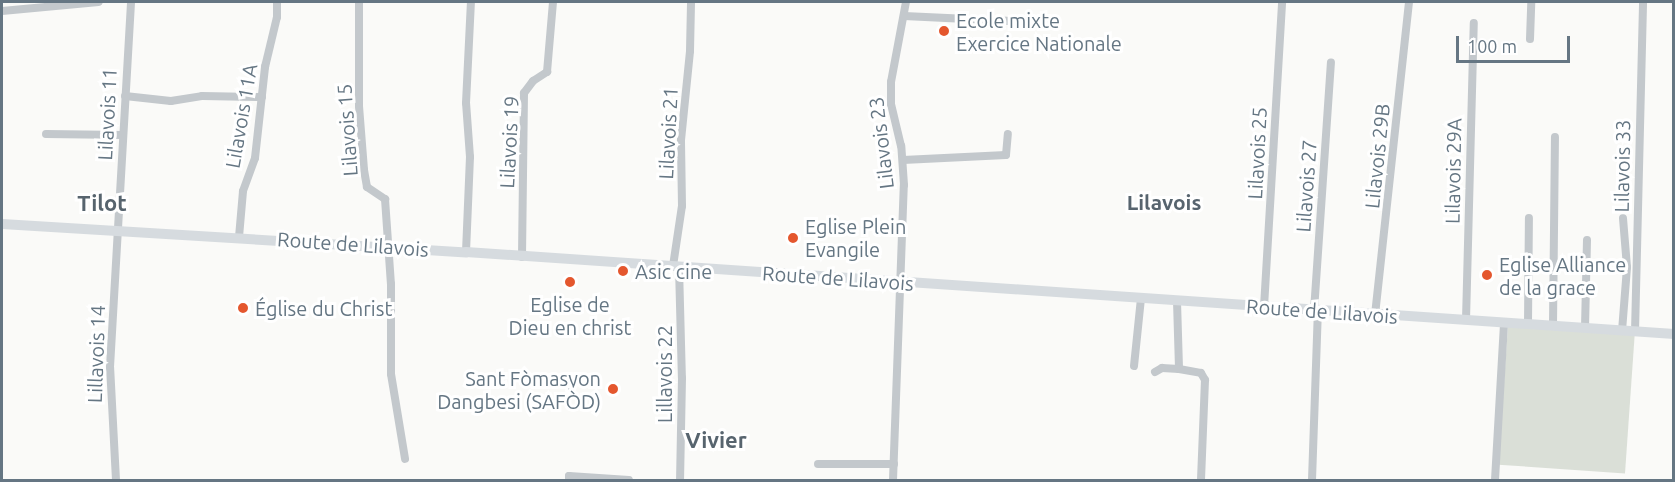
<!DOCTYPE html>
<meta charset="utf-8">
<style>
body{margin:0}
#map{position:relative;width:1675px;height:482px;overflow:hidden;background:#fafaf8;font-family:Ubuntu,sans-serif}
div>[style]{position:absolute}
.green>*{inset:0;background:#dadfd7;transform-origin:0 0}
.minor>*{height:8px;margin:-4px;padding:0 4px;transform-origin:4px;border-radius:4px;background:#c3c8cc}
.major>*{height:10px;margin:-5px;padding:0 5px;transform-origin:5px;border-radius:5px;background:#d6dbdf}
.dots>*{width:16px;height:16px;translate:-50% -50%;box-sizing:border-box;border:3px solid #fff;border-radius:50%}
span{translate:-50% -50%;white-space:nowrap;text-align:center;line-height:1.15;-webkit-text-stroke:6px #fff;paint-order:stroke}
.poi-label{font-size:20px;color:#657683}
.left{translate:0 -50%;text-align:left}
.right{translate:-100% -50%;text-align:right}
.street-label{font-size:20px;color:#657683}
.neighbourhood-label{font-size:21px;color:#57646e;font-weight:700}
.quarter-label{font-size:22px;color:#57646e;font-weight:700}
.frame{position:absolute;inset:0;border:3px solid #657683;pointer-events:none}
.scale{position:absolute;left:1456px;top:36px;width:114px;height:27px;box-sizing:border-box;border:3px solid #657683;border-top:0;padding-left:8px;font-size:18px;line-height:21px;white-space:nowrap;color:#657683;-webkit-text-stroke:4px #fff;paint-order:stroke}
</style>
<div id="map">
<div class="green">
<i style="left:1508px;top:326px;width:127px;height:139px;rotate:4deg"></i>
</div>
<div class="minor">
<i style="left:359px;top:2px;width:104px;rotate:90deg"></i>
<i style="left:359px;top:106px;width:64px;rotate:85.5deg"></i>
<i style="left:364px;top:170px;width:17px;rotate:80deg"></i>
<i style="left:367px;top:187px;width:22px;rotate:34deg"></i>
<i style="left:385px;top:199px;width:85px;rotate:86deg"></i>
<i style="left:391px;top:284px;width:90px;rotate:90deg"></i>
<i style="left:391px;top:374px;width:86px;rotate:80.6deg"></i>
<i style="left:2px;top:11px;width:97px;rotate:-5.3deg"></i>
<i style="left:904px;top:16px;width:149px;rotate:2.7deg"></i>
<i style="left:1530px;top:39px;width:37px;rotate:-88deg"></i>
<i style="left:125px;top:96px;width:46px;rotate:6.2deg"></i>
<i style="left:171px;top:101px;width:31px;rotate:-9deg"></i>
<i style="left:202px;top:96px;width:60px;rotate:1deg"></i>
<i style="left:46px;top:134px;width:77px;rotate:0.7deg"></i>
<i style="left:903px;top:160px;width:103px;rotate:-2.8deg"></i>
<i style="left:1006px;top:155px;width:21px;rotate:-85deg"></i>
<i style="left:239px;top:237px;width:46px;rotate:-85deg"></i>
<i style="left:243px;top:191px;width:35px;rotate:-70deg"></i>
<i style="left:255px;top:158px;width:92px;rotate:-83.7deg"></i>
<i style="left:265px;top:67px;width:51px;rotate:-76.5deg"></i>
<i style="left:277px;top:17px;width:15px;rotate:-90deg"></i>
<i style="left:466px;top:252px;width:95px;rotate:-87.6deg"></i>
<i style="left:470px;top:157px;width:54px;rotate:-94.2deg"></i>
<i style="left:466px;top:103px;width:101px;rotate:-87.2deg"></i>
<i style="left:522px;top:257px;width:164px;rotate:-89.3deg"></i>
<i style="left:524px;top:93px;width:15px;rotate:-53deg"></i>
<i style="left:533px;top:81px;width:17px;rotate:-33deg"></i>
<i style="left:547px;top:72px;width:70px;rotate:-85.1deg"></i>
<i style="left:673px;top:266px;width:61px;rotate:-81.5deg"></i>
<i style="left:682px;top:206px;width:66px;rotate:-90.9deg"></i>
<i style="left:681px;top:140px;width:89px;rotate:-84.2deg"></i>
<i style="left:690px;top:51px;width:49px;rotate:-88.8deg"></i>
<i style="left:679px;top:267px;width:111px;rotate:88.5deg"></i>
<i style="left:682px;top:378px;width:102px;rotate:91.1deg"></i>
<i style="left:1177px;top:301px;width:68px;rotate:88.3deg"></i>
<i style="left:1179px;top:369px;width:22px;rotate:10deg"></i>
<i style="left:1201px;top:373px;width:8px;rotate:60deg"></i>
<i style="left:1205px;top:380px;width:100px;rotate:92.3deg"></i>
<i style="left:1264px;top:307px;width:306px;rotate:-86.6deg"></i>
<i style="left:1314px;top:311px;width:249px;rotate:-86.1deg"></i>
<i style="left:1375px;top:315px;width:315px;rotate:-83.8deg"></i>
<i style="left:1466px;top:320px;width:297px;rotate:-88.5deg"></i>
<i style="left:1528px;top:324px;width:106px;rotate:-89.5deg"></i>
<i style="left:1553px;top:325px;width:188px;rotate:-89.4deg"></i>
<i style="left:1585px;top:328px;width:88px;rotate:-88.7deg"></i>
<i style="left:1622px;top:331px;width:64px;rotate:-85.5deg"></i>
<i style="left:1627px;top:267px;width:49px;rotate:-94.7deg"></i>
<i style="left:1635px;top:332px;width:330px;rotate:-88.6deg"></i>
<i style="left:1134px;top:366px;width:68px;rotate:-84.1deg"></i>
<i style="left:1155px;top:372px;width:8px;rotate:-30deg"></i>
<i style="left:1162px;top:368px;width:17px;rotate:3deg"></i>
<i style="left:818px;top:464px;width:76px"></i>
<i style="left:116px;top:480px;width:113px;rotate:-93deg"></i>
<i style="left:110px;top:367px;width:366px;rotate:-86.7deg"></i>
<i style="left:569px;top:480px;width:4px;rotate:-90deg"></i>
<i style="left:569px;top:476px;width:60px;rotate:3.8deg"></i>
<i style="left:893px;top:480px;width:295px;rotate:-87.9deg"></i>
<i style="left:904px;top:185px;width:39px;rotate:-94deg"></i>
<i style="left:901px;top:146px;width:43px;rotate:-103.4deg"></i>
<i style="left:891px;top:104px;width:22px;rotate:-90deg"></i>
<i style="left:891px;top:82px;width:81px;rotate:-79.4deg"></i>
<i style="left:1312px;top:480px;width:169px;rotate:-88deg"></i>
<i style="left:1495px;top:480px;width:157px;rotate:-86.7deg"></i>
</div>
<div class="major">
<i style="left:2px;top:224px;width:465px;rotate:3.5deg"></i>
<i style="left:466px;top:252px;width:1211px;rotate:3.88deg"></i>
</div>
<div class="dots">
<i style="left:944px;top:31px;background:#e4572e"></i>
<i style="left:793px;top:238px;background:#e4572e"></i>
<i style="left:623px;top:271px;background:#e4572e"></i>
<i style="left:1487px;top:275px;background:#e4572e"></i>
<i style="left:570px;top:282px;background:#e4572e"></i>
<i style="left:243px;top:308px;background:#e4572e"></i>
<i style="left:613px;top:389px;background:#e4572e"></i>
</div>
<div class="poi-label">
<span class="left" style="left:956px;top:32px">Ecole mixte<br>Exercice Nationale</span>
<span class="left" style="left:805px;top:238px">Eglise Plein<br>Evangile</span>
<span class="left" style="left:1499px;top:276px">Eglise Alliance<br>de la grace</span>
<span class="left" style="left:635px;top:271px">Asic cine</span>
<span style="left:570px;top:316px">Eglise de<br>Dieu en christ</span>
<span class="left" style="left:255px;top:308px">Église du Christ</span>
<span class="right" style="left:601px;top:390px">Sant Fòmasyon<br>Dangbesi (SAFÒD)</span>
</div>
<div class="street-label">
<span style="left:107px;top:114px;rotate:-87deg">Lilavois 11</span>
<span style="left:241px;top:116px;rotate:-80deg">Lilavois 11A</span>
<span style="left:347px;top:130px;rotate:-94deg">Lilavois 15</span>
<span style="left:668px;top:133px;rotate:-87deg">Lilavois 21</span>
<span style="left:509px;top:142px;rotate:-87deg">Lilavois 19</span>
<span style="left:881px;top:143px;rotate:-97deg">Lilavois 23</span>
<span style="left:1257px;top:153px;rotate:-87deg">Lilavois 25</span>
<span style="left:1377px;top:156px;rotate:-84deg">Lilavois 29B</span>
<span style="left:1622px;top:166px;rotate:-89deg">Lilavois 33</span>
<span style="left:1453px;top:171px;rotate:-89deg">Lilavois 29A</span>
<span style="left:1306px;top:186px;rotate:-86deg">Lilavois 27</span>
<span style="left:353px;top:244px;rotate:4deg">Route de Lilavois</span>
<span style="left:838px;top:278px;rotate:4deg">Route de Lilavois</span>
<span style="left:1322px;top:311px;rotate:4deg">Route de Lilavois</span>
<span style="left:96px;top:354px;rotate:-88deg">Lillavois 14</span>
<span style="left:664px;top:374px;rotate:-90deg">Lillavois 22</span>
</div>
<div class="neighbourhood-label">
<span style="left:1164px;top:202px">Lilavois</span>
</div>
<div class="quarter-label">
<span style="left:102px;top:203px">Tilot</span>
<span style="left:716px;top:440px">Vivier</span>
</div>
<div class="frame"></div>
<div class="scale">100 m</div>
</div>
